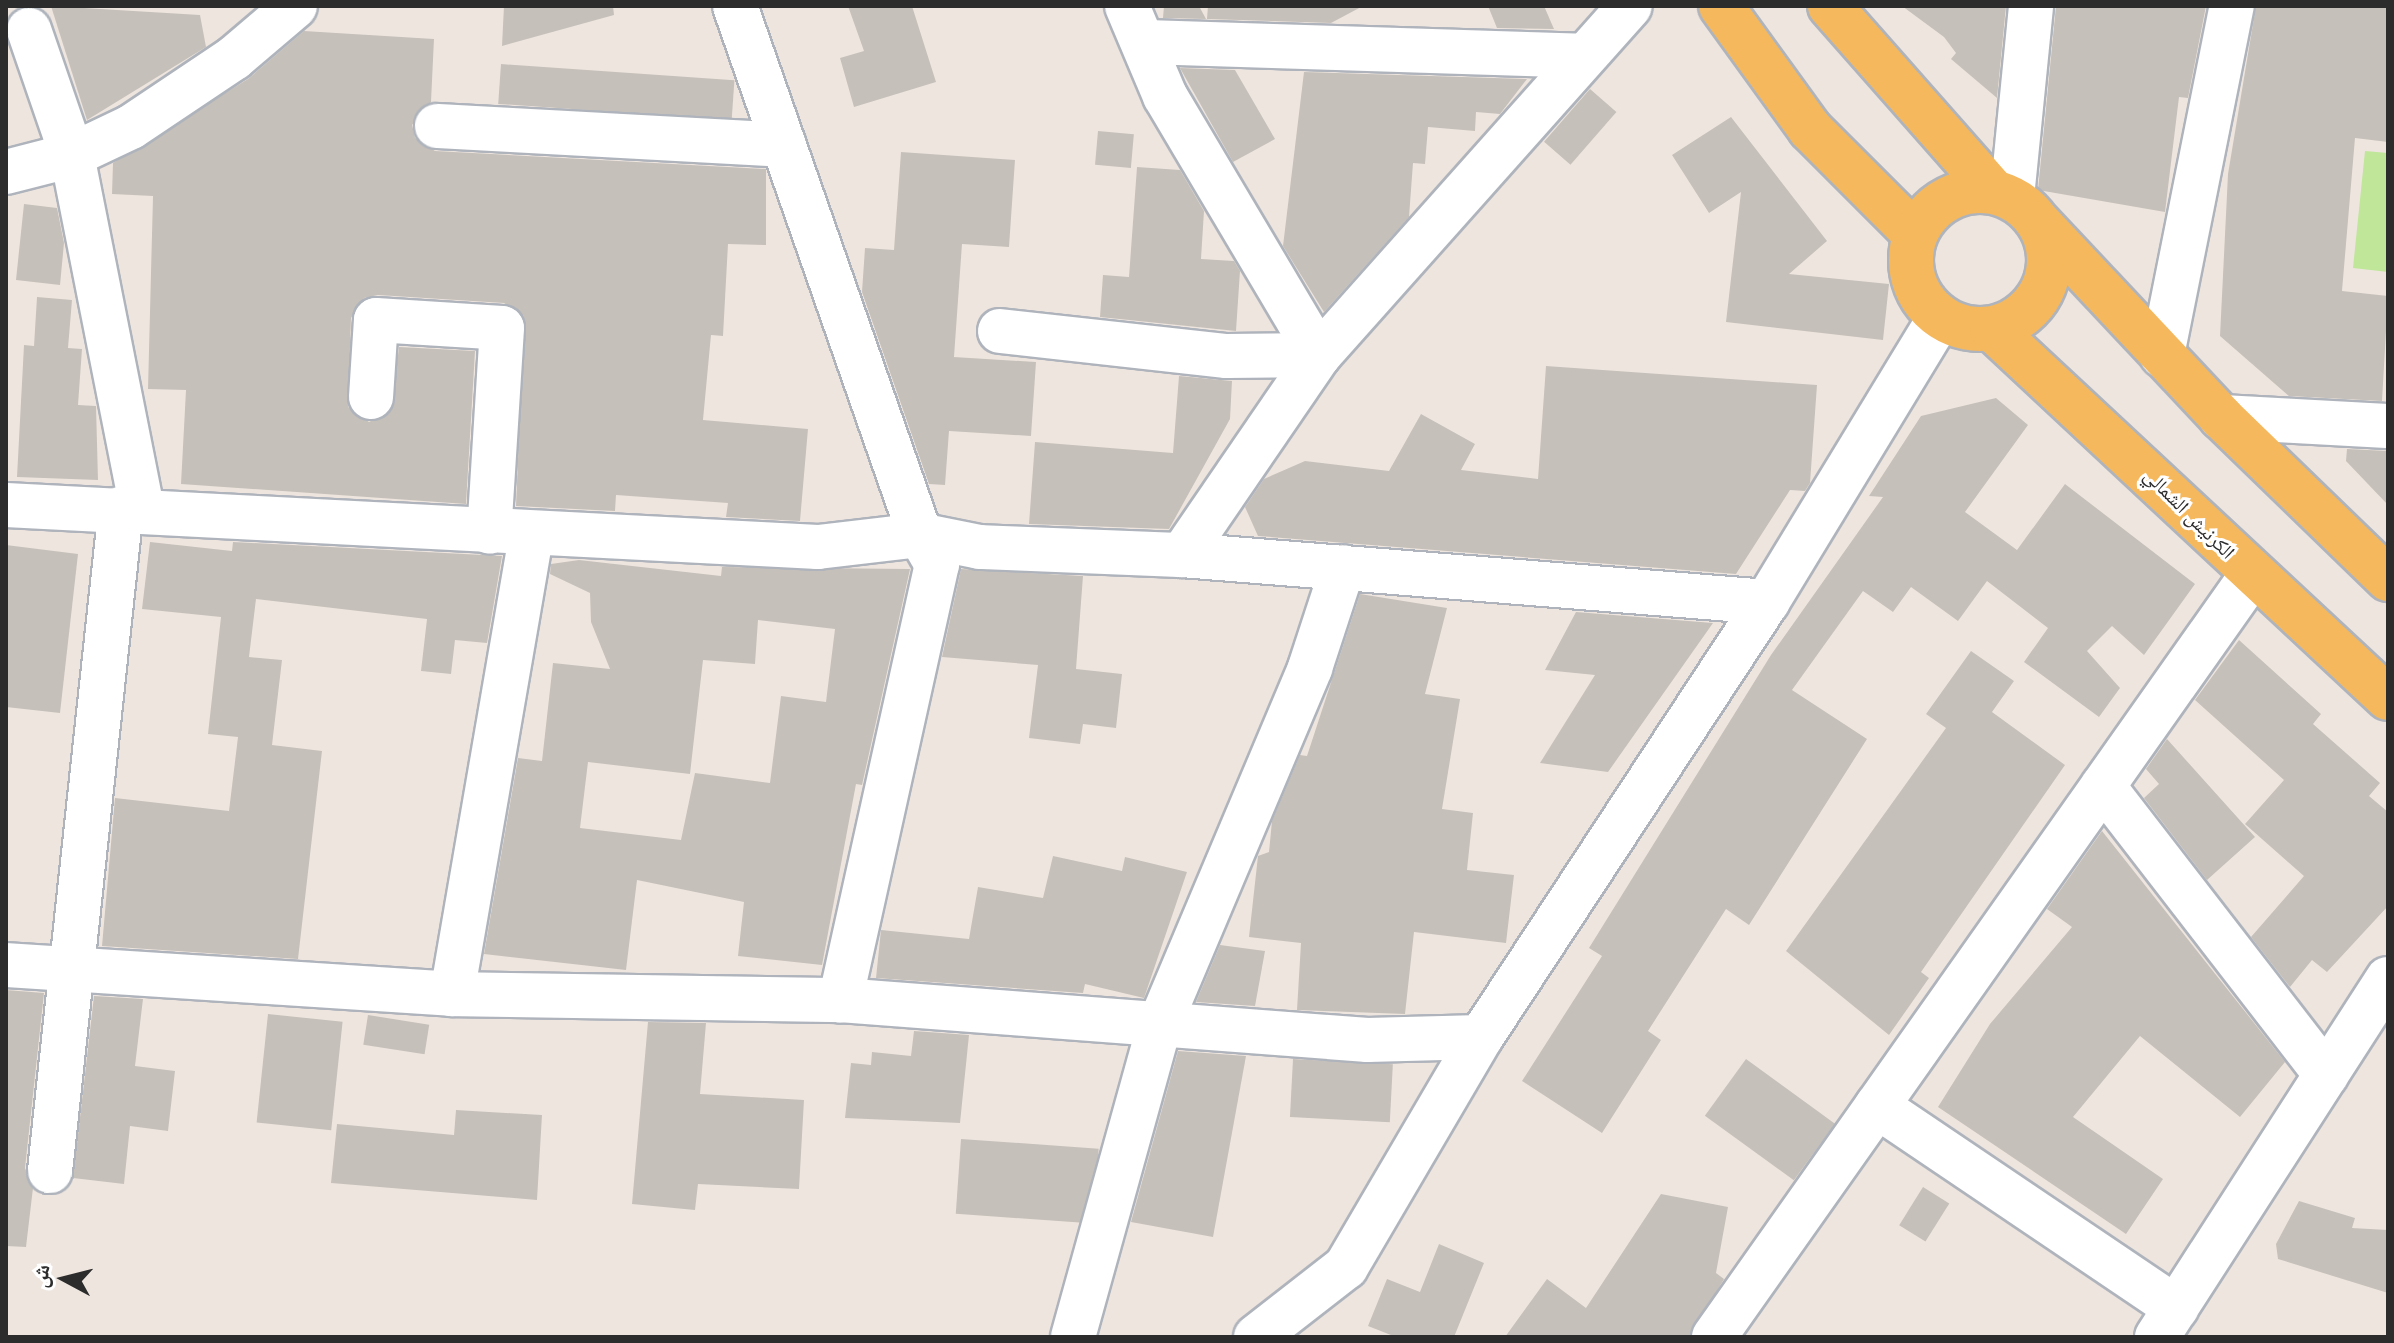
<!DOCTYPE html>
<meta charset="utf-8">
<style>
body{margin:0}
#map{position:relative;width:2394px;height:1343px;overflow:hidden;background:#eee5df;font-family:Quicksand,"Noto Naskh Arabic",sans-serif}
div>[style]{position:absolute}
.green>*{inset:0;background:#c0e69a}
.building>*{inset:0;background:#c6c0ba;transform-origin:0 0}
.roads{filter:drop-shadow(2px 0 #afb4bc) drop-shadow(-2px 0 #afb4bc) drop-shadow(0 2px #afb4bc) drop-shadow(0 -2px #afb4bc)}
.minor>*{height:44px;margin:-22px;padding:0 22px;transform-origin:22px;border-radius:22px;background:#fff}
.major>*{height:44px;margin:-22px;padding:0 22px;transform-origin:22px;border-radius:22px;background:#f5b85d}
.major>.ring{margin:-22px;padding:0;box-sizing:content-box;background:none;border:44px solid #f5b85d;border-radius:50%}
span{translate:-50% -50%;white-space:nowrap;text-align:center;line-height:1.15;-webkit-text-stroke:6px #fff;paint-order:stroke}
.street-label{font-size:20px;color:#2c2c2c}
.frame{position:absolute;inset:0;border:8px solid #2c2c2c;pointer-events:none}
.north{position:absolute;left:24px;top:1239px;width:80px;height:80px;-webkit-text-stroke:6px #fff;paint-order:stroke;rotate:277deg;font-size:22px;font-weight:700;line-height:32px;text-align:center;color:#2c2c2c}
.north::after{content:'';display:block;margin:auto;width:28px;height:36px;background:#2c2c2c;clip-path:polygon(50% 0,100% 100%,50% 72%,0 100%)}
</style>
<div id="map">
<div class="green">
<i style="clip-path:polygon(2365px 151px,2388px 153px,2388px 272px,2353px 268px)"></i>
</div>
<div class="building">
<i style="clip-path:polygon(51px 6px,200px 15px,206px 47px,87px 120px)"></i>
<i style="clip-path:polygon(504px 6px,613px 6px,614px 15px,502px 46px)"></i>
<i style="clip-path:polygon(848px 6px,912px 6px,936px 82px,854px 107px,840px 58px,864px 51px)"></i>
<i style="clip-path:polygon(1164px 6px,1199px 6px,1206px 19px,1163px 18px)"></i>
<i style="clip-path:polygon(1208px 6px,1363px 6px,1331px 23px,1207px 19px)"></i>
<i style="clip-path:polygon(1488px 6px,1544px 6px,1554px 29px,1497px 28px)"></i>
<i style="clip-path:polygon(1902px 6px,2006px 6px,1997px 98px,1951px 59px,1956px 53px,1944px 37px)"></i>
<i style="clip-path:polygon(2056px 6px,2206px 6px,2188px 98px,2179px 97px,2165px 212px,2038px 190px)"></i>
<i style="clip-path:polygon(2256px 6px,2388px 6px,2388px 142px,2355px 138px,2342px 291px,2388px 296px,2382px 401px,2289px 396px,2220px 336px,2228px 174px)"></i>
<i style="clip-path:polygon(304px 31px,434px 39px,431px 102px,412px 125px,415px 138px,435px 151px,766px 169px,766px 245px,728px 244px,723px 336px,711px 335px,703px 420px,808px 429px,800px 521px,726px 517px,728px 503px,616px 495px,615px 511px,516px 506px,524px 316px,504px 303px,378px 295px,364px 298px,351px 318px,348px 407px,369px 422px,391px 411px,399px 347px,475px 351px,466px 504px,181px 484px,186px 390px,148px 389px,153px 196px,112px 194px,113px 163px,248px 79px)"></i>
<i style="left:501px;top:64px;width:234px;height:40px;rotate:4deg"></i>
<i style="clip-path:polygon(1180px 68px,1235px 70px,1275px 139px,1233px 162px)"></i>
<i style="clip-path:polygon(1304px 72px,1527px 79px,1500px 114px,1476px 112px,1475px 131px,1428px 127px,1425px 164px,1413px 163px,1409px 217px,1324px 312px,1283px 246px)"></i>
<i style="left:1590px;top:89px;width:35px;height:70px;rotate:41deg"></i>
<i style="clip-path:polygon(1731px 117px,1827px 241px,1789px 274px,1889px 284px,1883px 340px,1726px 322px,1741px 192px,1709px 213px,1672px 155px)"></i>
<i style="left:1098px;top:131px;width:36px;height:34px;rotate:5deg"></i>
<i style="clip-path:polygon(901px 152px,1015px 160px,1009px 247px,962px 244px,954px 357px,1036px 362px,1031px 436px,949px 431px,945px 485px,929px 484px,862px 292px,865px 248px,894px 250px)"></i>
<i style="clip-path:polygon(1137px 167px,1180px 170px,1204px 211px,1201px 259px,1234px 261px,1240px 271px,1236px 331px,1100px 317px,1103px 275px,1129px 277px)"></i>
<i style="clip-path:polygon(24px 204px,57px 208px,64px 243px,60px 285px,16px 280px)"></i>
<i style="clip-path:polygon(37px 297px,72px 300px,68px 348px,82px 349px,78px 405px,96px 406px,98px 480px,17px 477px,24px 345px,34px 346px)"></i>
<i style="clip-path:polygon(1546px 366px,1817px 385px,1810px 483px,1805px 491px,1790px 490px,1736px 574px,1258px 536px,1245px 507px,1264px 479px,1305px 461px,1389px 471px,1421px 414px,1475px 444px,1461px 470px,1538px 479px)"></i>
<i style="clip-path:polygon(1179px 376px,1232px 381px,1230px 419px,1169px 529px,1029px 524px,1035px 442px,1173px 453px)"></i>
<i style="clip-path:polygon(1996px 398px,2028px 425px,1965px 512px,2017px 550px,2065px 484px,2195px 584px,2144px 655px,2112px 626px,2087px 651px,2120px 688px,2099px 717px,2024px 662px,2048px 628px,1987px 581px,1958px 621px,1911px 587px,1893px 612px,1863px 591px,1792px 690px,1867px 739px,1749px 925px,1726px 909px,1648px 1031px,1661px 1040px,1602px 1133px,1522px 1081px,1602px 956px,1589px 948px,1771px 655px,1883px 497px,1869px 496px,1921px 416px)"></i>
<i style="clip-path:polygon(2347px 449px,2388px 451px,2388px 505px,2346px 461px)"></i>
<i style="clip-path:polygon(150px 542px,232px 551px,233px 542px,502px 556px,487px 643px,455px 640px,451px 674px,421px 671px,427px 619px,256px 599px,249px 657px,282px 660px,272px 745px,322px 751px,298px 959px,102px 946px,115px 798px,229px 811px,238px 737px,208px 734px,221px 617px,142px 609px)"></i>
<i style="clip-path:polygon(6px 545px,78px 554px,60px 713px,6px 707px)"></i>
<i style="clip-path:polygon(evenodd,579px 560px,721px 576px,722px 567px,910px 569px,862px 785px,856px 784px,822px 965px,738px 956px,744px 902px,637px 880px,626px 970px,484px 954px,518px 758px,542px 761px,553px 663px,610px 669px,591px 622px,590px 593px,550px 574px,551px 564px,579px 560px,758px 620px,835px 629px,826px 702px,781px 696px,770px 783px,695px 773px,681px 840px,580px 828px,588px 762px,690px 774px,703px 660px,755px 664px,758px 620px)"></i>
<i style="clip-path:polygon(961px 569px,1083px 576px,1076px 669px,1122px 674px,1116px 728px,1083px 724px,1080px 744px,1029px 738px,1038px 665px,942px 657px)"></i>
<i style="clip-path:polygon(1360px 594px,1447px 608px,1425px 694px,1460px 699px,1442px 809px,1473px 813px,1467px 870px,1514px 875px,1506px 943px,1414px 932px,1405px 1014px,1297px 1010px,1301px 943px,1249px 937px,1258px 856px,1269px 852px,1272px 821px,1300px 755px,1307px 756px)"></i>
<i style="clip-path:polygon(1576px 612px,1713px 623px,1608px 772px,1540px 763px,1595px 675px,1545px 670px)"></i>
<i style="clip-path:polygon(2239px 640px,2321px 714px,2313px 724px,2380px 783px,2369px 796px,2388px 812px,2388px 906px,2327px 972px,2312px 960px,2290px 987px,2251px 937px,2304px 876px,2245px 824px,2284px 780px,2195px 700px)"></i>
<i style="clip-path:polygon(1971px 651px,2014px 681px,1992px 712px,2065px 765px,1921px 972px,1929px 978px,1889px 1035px,1786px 951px,1946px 728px,1926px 714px)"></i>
<i style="clip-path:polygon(2167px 739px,2255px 837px,2207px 880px,2144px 798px,2159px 784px,2146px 769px)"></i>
<i style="clip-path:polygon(2102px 831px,2285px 1062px,2240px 1117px,2140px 1036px,2073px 1117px,2163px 1179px,2126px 1234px,1938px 1107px,1990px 1024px,2072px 927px,2047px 909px)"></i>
<i style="clip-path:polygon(1053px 856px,1122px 871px,1125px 857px,1187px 872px,1144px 998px,1085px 984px,1083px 993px,876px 978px,881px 930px,969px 939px,978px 887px,1043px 898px)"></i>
<i style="clip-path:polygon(1220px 945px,1265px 951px,1255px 1006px,1196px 1002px)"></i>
<i style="clip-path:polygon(6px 990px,44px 993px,25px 1168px,33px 1188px,26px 1247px,6px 1246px)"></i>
<i style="clip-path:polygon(94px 996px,143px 999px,135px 1066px,175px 1071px,168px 1131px,130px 1126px,124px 1184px,73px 1178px)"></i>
<i style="left:268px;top:1014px;width:75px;height:109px;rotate:6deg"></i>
<i style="left:368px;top:1015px;width:62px;height:30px;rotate:9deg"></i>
<i style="clip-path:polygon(648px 1022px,706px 1023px,700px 1094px,804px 1100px,799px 1189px,698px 1184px,695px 1210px,632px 1204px)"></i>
<i style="clip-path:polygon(914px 1031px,969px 1035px,960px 1123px,845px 1118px,851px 1063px,871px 1065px,872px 1052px,911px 1056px)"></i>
<i style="clip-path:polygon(1178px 1051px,1246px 1056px,1213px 1237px,1131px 1222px)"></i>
<i style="left:1293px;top:1059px;width:100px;height:58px;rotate:3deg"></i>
<i style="left:1746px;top:1059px;width:110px;height:70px;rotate:36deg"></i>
<i style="clip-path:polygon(456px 1110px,542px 1115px,537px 1200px,331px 1183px,337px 1124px,454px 1135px)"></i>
<i style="left:961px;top:1139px;width:138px;height:75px;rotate:4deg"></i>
<i style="left:1923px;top:1187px;width:31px;height:45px;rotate:32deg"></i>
<i style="clip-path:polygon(1661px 1194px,1728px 1207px,1716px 1273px,1724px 1279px,1689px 1337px,1505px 1337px,1547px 1279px,1586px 1308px)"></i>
<i style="clip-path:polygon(2299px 1201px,2355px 1218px,2352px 1228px,2388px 1230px,2388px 1293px,2278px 1259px,2276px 1244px)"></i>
<i style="clip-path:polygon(1439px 1244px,1484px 1263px,1454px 1337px,1396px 1337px,1368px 1326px,1387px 1279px,1420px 1292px)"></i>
</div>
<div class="roads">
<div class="minor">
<i style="left:735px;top:6px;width:560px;rotate:70.72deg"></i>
<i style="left:920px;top:535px;width:34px;rotate:60deg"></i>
<i style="left:937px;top:564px;width:447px;rotate:102.5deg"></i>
<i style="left:1127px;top:6px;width:98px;rotate:67.1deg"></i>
<i style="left:1165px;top:96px;width:301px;rotate:59.3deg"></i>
<i style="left:29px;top:30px;width:132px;rotate:71deg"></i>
<i style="left:72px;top:155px;width:361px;rotate:78.8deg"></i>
<i style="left:1144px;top:42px;width:440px;rotate:1.8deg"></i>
<i style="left:437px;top:126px;width:347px;rotate:3.1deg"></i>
<i style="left:6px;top:172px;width:68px;rotate:-14.4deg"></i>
<i style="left:72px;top:155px;width:65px;rotate:-25.4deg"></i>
<i style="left:131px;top:127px;width:124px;rotate:-33.8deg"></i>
<i style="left:234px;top:58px;width:80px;rotate:-40.4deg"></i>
<i style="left:2012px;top:197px;width:192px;rotate:-84.3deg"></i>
<i style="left:1000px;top:331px;width:228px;rotate:6.3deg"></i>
<i style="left:1227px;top:356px;width:92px;rotate:-0.6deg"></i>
<i style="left:2162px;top:355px;width:356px;rotate:-78.7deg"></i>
<i style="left:371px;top:397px;width:77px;rotate:-86.3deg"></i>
<i style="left:376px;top:320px;width:126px;rotate:3.6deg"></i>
<i style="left:502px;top:328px;width:204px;rotate:93.6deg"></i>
<i style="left:2221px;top:417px;width:167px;rotate:3.1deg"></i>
<i style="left:6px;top:505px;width:813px;rotate:2.96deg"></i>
<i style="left:818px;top:547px;width:103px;rotate:-6.7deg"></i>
<i style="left:920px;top:535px;width:61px;rotate:11.3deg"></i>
<i style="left:980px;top:547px;width:202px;rotate:2.3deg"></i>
<i style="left:1182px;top:555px;width:587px;rotate:4.59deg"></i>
<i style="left:1182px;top:555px;width:242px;rotate:-55.6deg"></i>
<i style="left:1319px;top:355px;width:467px;rotate:-48.3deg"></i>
<i style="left:2103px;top:786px;width:365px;rotate:52.3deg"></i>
<i style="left:6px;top:965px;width:447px;rotate:3.7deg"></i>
<i style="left:452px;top:994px;width:388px;rotate:0.9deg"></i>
<i style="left:840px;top:1000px;width:529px;rotate:4.34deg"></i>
<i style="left:1367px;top:1040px;width:114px;rotate:-1.5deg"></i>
<i style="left:452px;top:994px;width:466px;rotate:-80.2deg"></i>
<i style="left:1877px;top:1106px;width:361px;rotate:34deg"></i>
<i style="left:50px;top:1171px;width:666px;rotate:-83.88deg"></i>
<i style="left:1073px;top:1337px;width:323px;rotate:-74.5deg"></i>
<i style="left:1159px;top:1026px;width:389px;rotate:-67.1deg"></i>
<i style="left:1310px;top:668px;width:106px;rotate:-71.9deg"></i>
<i style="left:1256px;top:1337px;width:114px;rotate:-37.9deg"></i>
<i style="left:1346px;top:1267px;width:267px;rotate:-59.6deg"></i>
<i style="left:1481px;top:1037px;width:521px;rotate:-56.68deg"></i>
<i style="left:1767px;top:602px;width:333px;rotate:-58.7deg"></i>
<i style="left:1714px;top:1337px;width:933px;rotate:-54.78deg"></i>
<i style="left:2157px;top:1337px;width:426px;rotate:-57.2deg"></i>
</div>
<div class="major">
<i style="left:1721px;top:6px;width:152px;rotate:54.1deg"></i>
<i style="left:1810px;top:129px;width:148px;rotate:45deg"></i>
<i style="left:1830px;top:6px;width:247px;rotate:48.6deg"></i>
<i class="ring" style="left:1911px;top:191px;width:94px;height:94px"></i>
<i style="left:2040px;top:224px;width:265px;rotate:46.8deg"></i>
<i style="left:2221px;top:417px;width:233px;rotate:44.1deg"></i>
<i style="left:1992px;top:329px;width:541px;rotate:42.98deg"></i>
</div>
</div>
<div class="street-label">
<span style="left:2190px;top:513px;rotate:45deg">الكرنيش الشمالي</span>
</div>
<div class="frame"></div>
<div class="north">ش</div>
</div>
